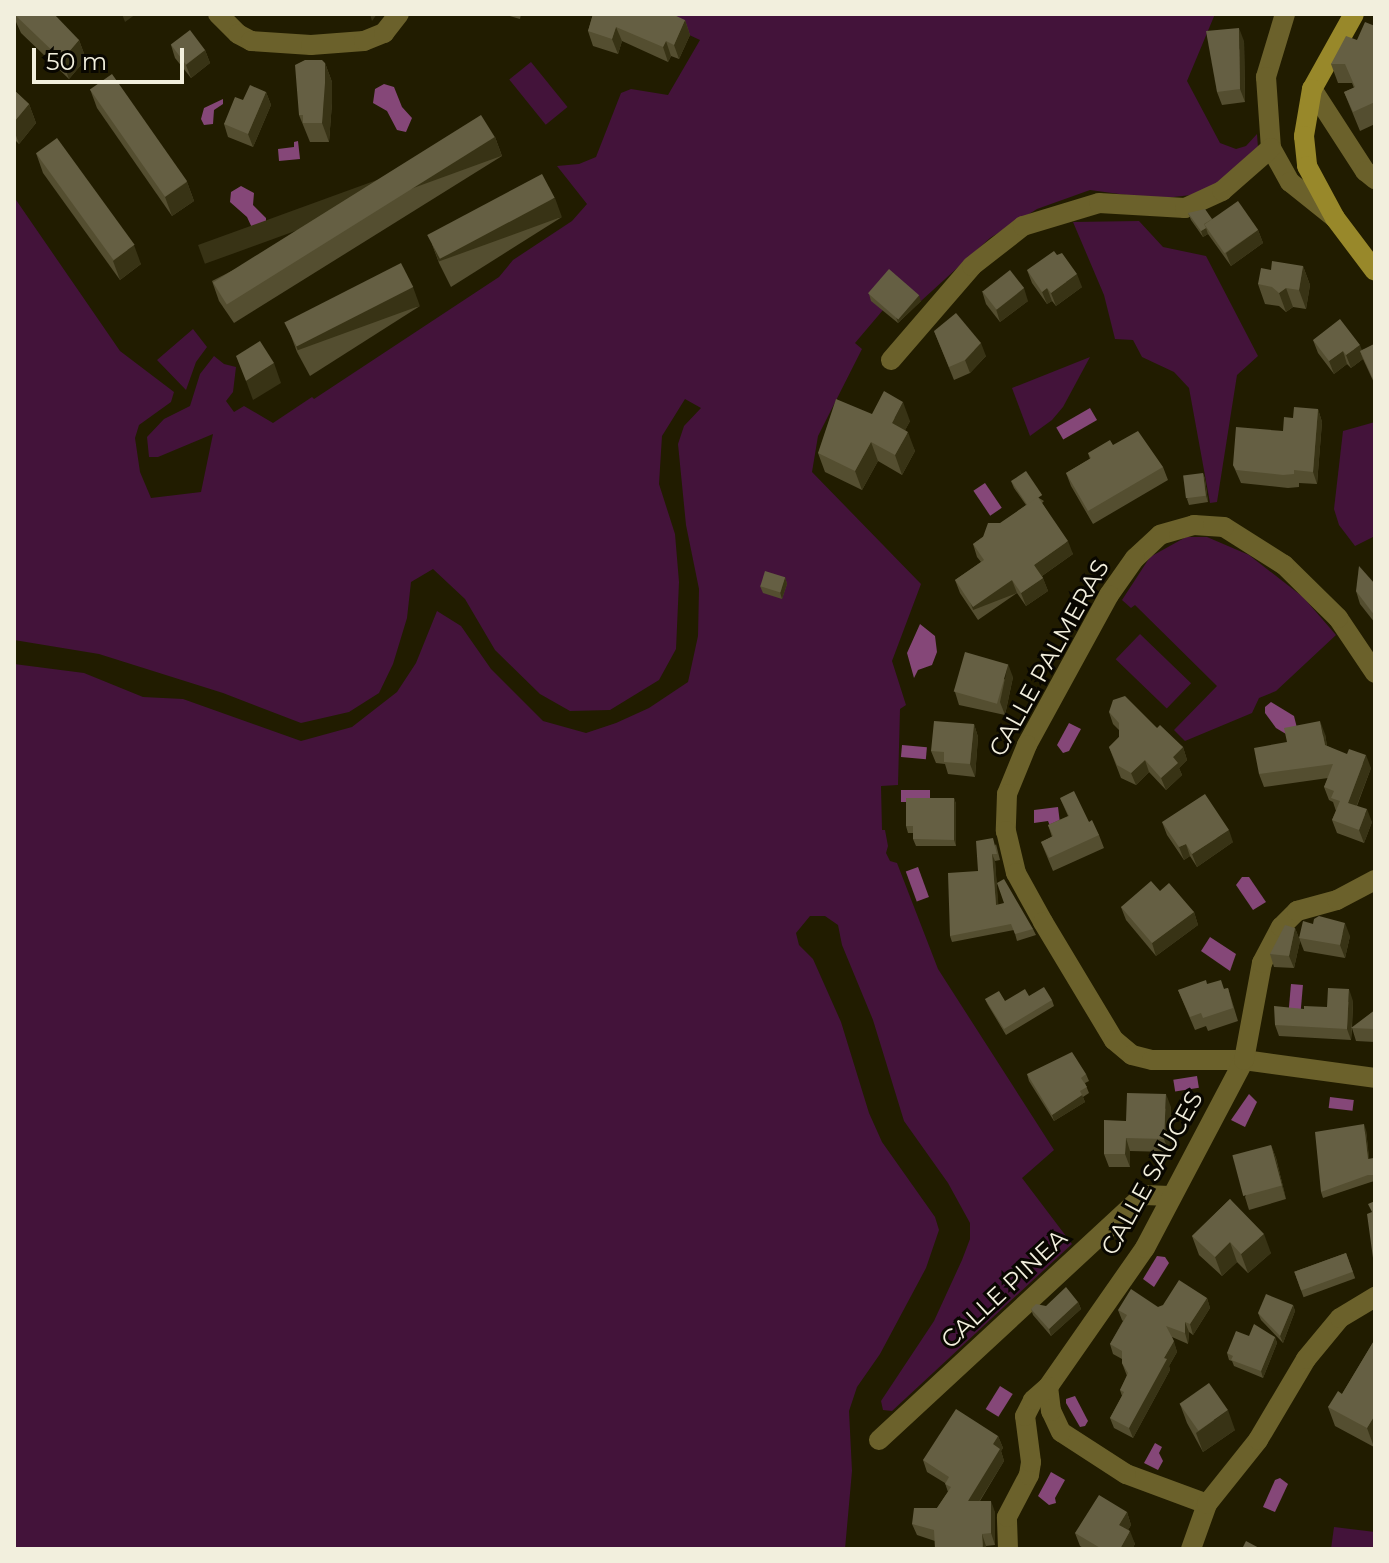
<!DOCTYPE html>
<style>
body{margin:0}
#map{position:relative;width:1389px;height:1563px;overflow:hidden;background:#211c00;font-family:Montserrat,sans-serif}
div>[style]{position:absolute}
.green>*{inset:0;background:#43133a;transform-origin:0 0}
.water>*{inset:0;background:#854778;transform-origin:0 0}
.street>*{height:20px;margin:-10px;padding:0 10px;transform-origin:10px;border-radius:10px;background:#6b612b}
.secondary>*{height:20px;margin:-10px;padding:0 10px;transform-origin:10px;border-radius:10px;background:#98882a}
.wall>*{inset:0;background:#544e30;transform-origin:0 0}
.shaded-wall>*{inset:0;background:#383315;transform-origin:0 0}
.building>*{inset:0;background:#655f43;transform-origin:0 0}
span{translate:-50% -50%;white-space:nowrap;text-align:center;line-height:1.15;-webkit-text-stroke:6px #090700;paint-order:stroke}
.street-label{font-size:24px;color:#f2efdd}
.frame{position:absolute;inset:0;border:16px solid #f2efdd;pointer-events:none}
.scale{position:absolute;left:32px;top:48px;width:152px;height:36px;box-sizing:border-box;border:4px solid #f2efdd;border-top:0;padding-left:10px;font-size:24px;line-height:28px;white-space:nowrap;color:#f2efdd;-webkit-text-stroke:6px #090700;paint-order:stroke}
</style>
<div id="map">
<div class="green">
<i style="clip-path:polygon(644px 14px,1215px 14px,1187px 81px,1220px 143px,1236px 149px,1246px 146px,1257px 134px,1258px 148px,1238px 169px,1200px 194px,1156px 199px,1090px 190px,1037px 209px,990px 238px,921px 301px,892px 276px,883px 310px,855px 343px,862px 349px,818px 436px,812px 472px,921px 584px,892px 661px,906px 705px,900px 709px,898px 785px,881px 786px,882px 830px,885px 830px,888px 846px,886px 853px,890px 861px,897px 863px,938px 969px,1054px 1150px,1022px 1178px,1072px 1244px,892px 1411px,883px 1410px,881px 1401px,934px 1321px,962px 1260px,970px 1239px,970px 1223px,948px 1183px,904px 1121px,873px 1020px,842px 945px,838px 925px,825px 916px,810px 916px,796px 933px,799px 945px,813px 959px,841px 1022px,869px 1113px,882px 1142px,935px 1217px,939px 1230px,926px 1268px,880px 1354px,857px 1387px,849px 1411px,852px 1471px,845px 1549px,14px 1549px,14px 664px,84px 673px,143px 697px,183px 699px,301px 741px,352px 727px,397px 692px,416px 663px,437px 611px,461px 626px,491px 669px,543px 721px,586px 733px,616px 723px,649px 708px,688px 682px,698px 636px,699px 589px,686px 525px,678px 444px,684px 426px,701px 408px,685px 399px,662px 436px,659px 484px,675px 534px,679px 582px,676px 649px,659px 680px,610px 710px,570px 711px,540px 694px,495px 650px,465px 599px,433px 569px,411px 582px,407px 618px,393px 664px,379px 693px,349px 712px,301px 723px,223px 693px,99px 654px,14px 640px,14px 197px,120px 351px,174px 392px,171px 402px,139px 425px,135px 438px,140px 472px,151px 498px,201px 492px,213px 434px,158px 457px,149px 457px,147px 437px,164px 419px,190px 406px,200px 374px,214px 356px,224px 364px,236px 367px,233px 392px,226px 401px,234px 412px,244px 406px,273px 423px,312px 397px,314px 399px,499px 277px,513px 260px,572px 221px,587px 204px,557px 166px,579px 164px,596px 157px,621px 93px,631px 89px,668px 95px,700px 40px)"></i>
<i style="left:531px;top:62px;width:58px;height:28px;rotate:51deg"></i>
<i style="clip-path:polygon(1139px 221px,1163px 247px,1206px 256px,1258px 356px,1237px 375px,1217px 502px,1210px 503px,1189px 388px,1174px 372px,1142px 357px,1133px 340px,1115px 339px,1104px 295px,1073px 222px)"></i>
<i style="clip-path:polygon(193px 329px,207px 347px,196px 362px,186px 390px,157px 360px)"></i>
<i style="clip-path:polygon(1090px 357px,1063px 407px,1052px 420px,1030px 436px,1012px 388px)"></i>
<i style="clip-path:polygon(1375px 422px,1375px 536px,1355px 546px,1339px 525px,1334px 509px,1343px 431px)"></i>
<i style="clip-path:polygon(1186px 537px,1207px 537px,1249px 555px,1303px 597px,1336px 635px,1276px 691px,1259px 698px,1252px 713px,1185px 741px,1174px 730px,1217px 686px,1135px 605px,1131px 608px,1122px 600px,1150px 557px)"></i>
<i style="left:1140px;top:634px;width:71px;height:35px;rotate:44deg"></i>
<i style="clip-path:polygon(1334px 1527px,1375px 1532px,1375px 1549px,1331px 1549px)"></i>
</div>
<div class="water">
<i style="clip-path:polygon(384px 84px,394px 87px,402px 107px,412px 118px,406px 132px,397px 130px,387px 111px,373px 103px,375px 89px)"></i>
<i style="clip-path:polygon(223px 99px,223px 104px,214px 110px,213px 124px,204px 125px,201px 119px,204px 108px)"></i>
<i style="clip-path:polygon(298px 141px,300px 159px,279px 161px,278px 149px,294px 147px,294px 142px)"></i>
<i style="clip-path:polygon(241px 186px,254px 193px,253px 205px,266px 218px,266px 231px,253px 230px,247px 217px,230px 202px,231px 192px)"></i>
<i style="left:1090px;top:408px;width:14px;height:39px;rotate:60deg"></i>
<i style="left:985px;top:483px;width:30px;height:14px;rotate:56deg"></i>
<i style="clip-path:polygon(920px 624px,935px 636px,937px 652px,932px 665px,918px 670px,914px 678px,907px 653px)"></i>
<i style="clip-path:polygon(1271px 702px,1294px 716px,1297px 728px,1286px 734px,1276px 728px,1265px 713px,1265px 707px)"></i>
<i style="clip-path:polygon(1069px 723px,1081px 729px,1069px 751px,1063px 753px,1057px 745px)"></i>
<i style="left:902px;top:745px;width:25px;height:12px;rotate:5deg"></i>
<i style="left:901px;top:790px;width:29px;height:12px"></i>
<i style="clip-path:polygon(1058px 807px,1060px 823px,1050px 826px,1048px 821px,1034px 823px,1034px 810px)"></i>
<i style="left:918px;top:867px;width:32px;height:13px;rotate:70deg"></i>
<i style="clip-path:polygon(1242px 877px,1249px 877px,1266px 902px,1253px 910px,1236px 885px)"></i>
<i style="clip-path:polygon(1210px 937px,1236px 954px,1230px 971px,1201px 951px)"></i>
<i style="left:1291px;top:984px;width:12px;height:29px;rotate:5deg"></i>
<i style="left:1197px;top:1076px;width:12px;height:24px;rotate:81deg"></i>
<i style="clip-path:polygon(1249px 1094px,1257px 1102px,1245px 1127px,1231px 1120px)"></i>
<i style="left:1330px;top:1097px;width:24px;height:11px;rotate:7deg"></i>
<i style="clip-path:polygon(1157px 1256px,1165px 1257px,1169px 1263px,1154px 1287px,1143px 1279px)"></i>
<i style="left:1000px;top:1386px;width:15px;height:27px;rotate:32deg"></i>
<i style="clip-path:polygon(1075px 1396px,1088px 1421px,1085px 1426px,1080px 1427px,1066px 1403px,1066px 1399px)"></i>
<i style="clip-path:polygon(1155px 1443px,1162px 1447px,1159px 1453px,1163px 1461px,1158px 1470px,1144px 1463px)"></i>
<i style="clip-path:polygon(1051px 1472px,1065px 1480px,1055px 1498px,1056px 1503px,1049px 1505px,1038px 1496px)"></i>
<i style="clip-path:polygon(1280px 1478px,1288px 1484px,1275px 1512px,1263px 1507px,1275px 1480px)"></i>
</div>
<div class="street">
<i style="left:218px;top:14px;width:28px;rotate:45deg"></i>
<i style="left:238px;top:34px;width:15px;rotate:28deg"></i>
<i style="left:251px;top:41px;width:60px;rotate:3.8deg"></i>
<i style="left:311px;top:45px;width:53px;rotate:-4.3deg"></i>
<i style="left:364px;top:41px;width:22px;rotate:-22deg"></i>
<i style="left:384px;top:33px;width:24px;rotate:-52deg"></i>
<i style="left:1285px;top:14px;width:66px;rotate:106.8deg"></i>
<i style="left:1266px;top:77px;width:71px;rotate:86deg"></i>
<i style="left:1271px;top:148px;width:39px;rotate:61deg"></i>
<i style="left:1290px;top:182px;width:58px;rotate:38.7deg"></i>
<i style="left:1312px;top:89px;width:98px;rotate:57.1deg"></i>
<i style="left:1365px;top:171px;width:13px;rotate:39deg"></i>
<i style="left:891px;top:360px;width:124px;rotate:-49.2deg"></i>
<i style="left:972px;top:266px;width:65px;rotate:-38.1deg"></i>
<i style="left:1023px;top:226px;width:79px;rotate:-16.8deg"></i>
<i style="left:1099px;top:203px;width:86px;rotate:3.3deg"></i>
<i style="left:1185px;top:208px;width:41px;rotate:-24.7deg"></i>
<i style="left:1222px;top:191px;width:65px;rotate:-41.3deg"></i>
<i style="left:1375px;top:673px;width:66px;rotate:-123.9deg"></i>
<i style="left:1338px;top:618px;width:76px;rotate:-135.5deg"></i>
<i style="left:1284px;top:565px;width:71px;rotate:-147.7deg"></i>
<i style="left:1224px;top:527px;width:30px;rotate:-176deg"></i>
<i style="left:1194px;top:525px;width:35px;rotate:164deg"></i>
<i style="left:1160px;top:535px;width:34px;rotate:137deg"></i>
<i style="left:1135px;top:558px;width:45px;rotate:125.1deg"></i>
<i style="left:1109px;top:595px;width:171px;rotate:118.7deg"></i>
<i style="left:1027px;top:745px;width:53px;rotate:112.2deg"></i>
<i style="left:1007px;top:794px;width:37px;rotate:92deg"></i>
<i style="left:1006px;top:831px;width:43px;rotate:76.6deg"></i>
<i style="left:1016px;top:873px;width:56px;rotate:61.1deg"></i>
<i style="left:1043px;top:922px;width:138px;rotate:59deg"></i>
<i style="left:1114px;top:1040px;width:23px;rotate:40deg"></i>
<i style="left:1132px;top:1055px;width:21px;rotate:14deg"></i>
<i style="left:1152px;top:1060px;width:92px"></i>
<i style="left:1244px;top:1060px;width:132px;rotate:7.8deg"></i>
<i style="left:879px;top:1440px;width:361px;rotate:-42.8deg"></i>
<i style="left:1144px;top:1195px;width:26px;rotate:2deg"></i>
<i style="left:1207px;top:1504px;width:86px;rotate:-159.7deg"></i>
<i style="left:1126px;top:1474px;width:77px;rotate:-147.1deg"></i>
<i style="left:1061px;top:1432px;width:23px;rotate:-115deg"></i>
<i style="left:1051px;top:1411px;width:24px;rotate:-97deg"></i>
<i style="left:1048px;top:1387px;width:169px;rotate:-55.1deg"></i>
<i style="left:1145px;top:1248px;width:212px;rotate:-62.2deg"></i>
<i style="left:1244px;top:1060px;width:99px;rotate:-79.5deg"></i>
<i style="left:1262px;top:963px;width:41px;rotate:-62.2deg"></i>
<i style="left:1281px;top:927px;width:23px;rotate:-45deg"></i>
<i style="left:1297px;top:911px;width:41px;rotate:-15.4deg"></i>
<i style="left:1337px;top:900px;width:43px;rotate:-27.8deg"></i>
<i style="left:1008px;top:1549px;width:32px;rotate:-92deg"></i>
<i style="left:1007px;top:1517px;width:47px;rotate:-62.4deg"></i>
<i style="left:1029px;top:1475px;width:13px;rotate:-81deg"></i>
<i style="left:1031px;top:1462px;width:46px;rotate:-97.4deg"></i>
<i style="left:1025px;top:1416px;width:18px;rotate:-63deg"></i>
<i style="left:1033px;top:1400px;width:20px;rotate:-41deg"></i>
<i style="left:1191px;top:1549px;width:48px;rotate:-70.4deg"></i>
<i style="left:1207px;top:1504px;width:82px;rotate:-51.4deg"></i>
<i style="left:1258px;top:1440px;width:94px;rotate:-59.3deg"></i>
<i style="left:1306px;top:1359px;width:53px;rotate:-50.3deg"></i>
<i style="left:1340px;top:1318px;width:41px;rotate:-31deg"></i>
</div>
<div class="secondary">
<i style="left:1354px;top:14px;width:86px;rotate:119.2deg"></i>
<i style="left:1312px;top:89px;width:48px;rotate:99.7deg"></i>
<i style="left:1304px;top:136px;width:30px;rotate:84deg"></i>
<i style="left:1307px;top:166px;width:59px;rotate:61.7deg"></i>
<i style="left:1335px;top:218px;width:66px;rotate:53deg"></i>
</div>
<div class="wall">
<i style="clip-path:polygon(14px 14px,79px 40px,86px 59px,69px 79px,21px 33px,16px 22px,14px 19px)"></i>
<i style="clip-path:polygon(503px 14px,521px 14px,520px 19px)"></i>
<i style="clip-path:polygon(593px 14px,685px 20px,690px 35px,679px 59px,671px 56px,668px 62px,622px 41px,618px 54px,593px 46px,588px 31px)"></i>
<i style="clip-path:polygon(1375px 26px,1375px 124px,1360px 131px,1344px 92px,1354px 88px,1352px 83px,1338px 83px,1331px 64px,1357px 40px)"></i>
<i style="clip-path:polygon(1244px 41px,1245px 102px,1222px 105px,1217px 92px)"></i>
<i style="clip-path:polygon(171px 45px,205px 50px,210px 63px,191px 78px,175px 58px)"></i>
<i style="clip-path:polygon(325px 63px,332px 82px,332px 103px,329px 142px,310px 142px,299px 115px)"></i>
<i style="clip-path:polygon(90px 89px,187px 182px,194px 201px,172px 216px,97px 108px)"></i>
<i style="clip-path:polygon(14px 90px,29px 104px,36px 123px,19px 144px,14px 139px)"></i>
<i style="clip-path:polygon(266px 92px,271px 105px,253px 147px,228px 137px,224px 124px,243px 100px)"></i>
<i style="clip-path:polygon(495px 137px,502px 156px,234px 323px,219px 301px,212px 281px)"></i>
<i style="clip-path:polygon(36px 153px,141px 264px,120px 280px,43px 173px)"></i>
<i style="clip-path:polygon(1188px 213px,1258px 230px,1263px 243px,1231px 266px,1208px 234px,1203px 237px,1191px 220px)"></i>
<i style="clip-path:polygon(562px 217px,451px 287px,439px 263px,432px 244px)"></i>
<i style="clip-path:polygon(1303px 266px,1310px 285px,1306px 309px,1293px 307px,1286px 312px,1279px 306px,1265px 304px,1258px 284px,1271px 270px)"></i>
<i style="clip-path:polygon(1027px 270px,1082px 287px,1056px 306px,1052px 301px,1047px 304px,1032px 283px)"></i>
<i style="clip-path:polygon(982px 291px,1028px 301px,1000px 322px,986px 304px)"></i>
<i style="clip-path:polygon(869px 294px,921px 301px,898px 323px,871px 301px)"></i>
<i style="clip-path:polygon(420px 306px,310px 376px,297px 352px,290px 333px)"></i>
<i style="clip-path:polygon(934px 331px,986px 356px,970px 373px,954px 380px)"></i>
<i style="clip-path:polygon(1313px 340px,1362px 350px,1375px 347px,1375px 385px,1363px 359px,1351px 368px,1347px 364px,1334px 374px,1318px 353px)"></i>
<i style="clip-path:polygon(1318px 409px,1322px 422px,1317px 484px,1299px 483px,1299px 487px,1288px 488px,1241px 483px,1233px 465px,1283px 431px,1293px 418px)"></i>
<i style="clip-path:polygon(872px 414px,910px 421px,905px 430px,915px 451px,902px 475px,878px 461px,862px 490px,825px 472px,818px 453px)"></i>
<i style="clip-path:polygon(1088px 453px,1163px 467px,1168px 480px,1093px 524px,1071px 486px,1066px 473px,1090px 459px)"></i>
<i style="clip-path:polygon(1203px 473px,1205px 479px,1208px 502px,1189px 505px,1187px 499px)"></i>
<i style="clip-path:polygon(1011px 481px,1044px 501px,1042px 503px,1073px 554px,1042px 576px,1048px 591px,1026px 606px,1017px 593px,978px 620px,960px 593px,955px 580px,981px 562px,977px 557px,973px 544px,1026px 505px,1014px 488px)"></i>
<i style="clip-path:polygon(785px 577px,787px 584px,782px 599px,763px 593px,760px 586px)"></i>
<i style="clip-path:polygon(1375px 584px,1375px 623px,1360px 604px,1356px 591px)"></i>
<i style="clip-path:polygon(1013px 677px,1005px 715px,959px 705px,955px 692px)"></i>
<i style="clip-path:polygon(1109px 712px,1157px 728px,1183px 747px,1187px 760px,1179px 768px,1182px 775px,1166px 790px,1149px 772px,1136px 785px,1121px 778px,1109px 747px,1119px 737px,1119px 730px,1113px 724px)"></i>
<i style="clip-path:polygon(974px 724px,978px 737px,975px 777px,948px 774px,945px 764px,936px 763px,931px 751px)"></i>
<i style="clip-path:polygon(1325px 734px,1327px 746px,1371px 768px,1357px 806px,1372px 822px,1364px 843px,1337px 833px,1332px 820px,1336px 811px,1333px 802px,1329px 800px,1324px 787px,1328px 778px,1264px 787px,1259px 774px)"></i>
<i style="clip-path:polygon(954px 798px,956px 804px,956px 846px,916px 846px,913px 839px,913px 833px,908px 833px,906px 826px)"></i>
<i style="clip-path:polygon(1060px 798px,1089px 822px,1099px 835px,1104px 848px,1053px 871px,1041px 842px,1052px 837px,1048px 825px,1068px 816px)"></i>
<i style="clip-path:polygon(1162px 822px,1233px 842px,1197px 867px,1190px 856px,1184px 860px,1167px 835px)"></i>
<i style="clip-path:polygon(996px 844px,1000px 860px,995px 861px,998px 905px,1033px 929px,1036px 935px,1017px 941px,1014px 930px,952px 942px,950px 936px,978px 871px)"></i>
<i style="clip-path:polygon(1160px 891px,1194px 912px,1198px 925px,1156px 956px,1126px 920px,1121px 907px)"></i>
<i style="clip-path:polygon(1313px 924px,1350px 936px,1345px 958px,1304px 951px,1299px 938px)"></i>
<i style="clip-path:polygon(1295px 928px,1300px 941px,1294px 968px,1274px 967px,1270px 954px)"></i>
<i style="clip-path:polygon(1207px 984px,1224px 989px,1228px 988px,1238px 1021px,1208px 1031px,1206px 1026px,1195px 1030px,1178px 990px)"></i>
<i style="clip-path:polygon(1029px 996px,1052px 1000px,1054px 1006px,1006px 1035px,988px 1005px,985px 999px,1005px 1001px)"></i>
<i style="clip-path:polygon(1353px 1001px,1352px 1028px,1375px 1010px,1375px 1042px,1356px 1041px,1352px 1028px,1351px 1040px,1279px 1036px,1275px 1025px,1304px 1009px,1327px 1007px)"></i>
<i style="clip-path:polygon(1027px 1074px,1086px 1074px,1089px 1081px,1085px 1083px,1089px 1093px,1083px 1097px,1085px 1102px,1054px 1121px,1029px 1081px)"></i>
<i style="clip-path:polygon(1171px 1107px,1169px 1152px,1130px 1151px,1130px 1167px,1109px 1167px,1104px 1154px,1126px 1121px)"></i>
<i style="clip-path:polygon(1366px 1130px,1369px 1159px,1375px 1158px,1375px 1181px,1371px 1182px,1323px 1198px,1321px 1192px)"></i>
<i style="clip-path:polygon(1271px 1145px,1276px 1158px,1286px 1199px,1249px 1210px,1245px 1197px)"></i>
<i style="clip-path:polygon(1230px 1199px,1271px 1253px,1248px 1273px,1237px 1262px,1222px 1276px,1199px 1255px,1192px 1236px)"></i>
<i style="left:1346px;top:1253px;width:27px;height:55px;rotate:70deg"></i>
<i style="clip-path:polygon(1207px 1298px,1210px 1308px,1193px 1335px,1189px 1332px,1188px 1344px,1172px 1337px,1177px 1352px,1169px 1366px,1170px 1370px,1133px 1438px,1114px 1428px,1110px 1418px,1122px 1396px,1120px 1390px,1127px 1376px,1122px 1363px,1122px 1359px,1113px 1354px,1110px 1344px,1123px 1321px,1122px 1320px,1118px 1310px,1158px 1307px)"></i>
<i style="clip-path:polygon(1078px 1302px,1081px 1309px,1051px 1336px,1033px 1315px,1031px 1309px)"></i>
<i style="clip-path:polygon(1293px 1305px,1295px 1311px,1283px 1343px,1261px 1320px,1258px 1313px)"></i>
<i style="clip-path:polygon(1249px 1336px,1275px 1337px,1277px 1343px,1263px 1378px,1234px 1366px,1232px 1361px,1229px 1360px,1227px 1353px)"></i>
<i style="clip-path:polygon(1375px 1339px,1374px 1447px,1335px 1426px,1328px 1407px,1342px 1394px)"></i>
<i style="clip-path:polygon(1180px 1404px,1235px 1430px,1203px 1452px,1187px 1423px)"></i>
<i style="clip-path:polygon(998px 1436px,1003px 1448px,1001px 1451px,1004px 1461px,980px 1501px,995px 1512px,995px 1545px,986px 1546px,935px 1541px,917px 1535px,912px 1524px,937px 1508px,948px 1492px,945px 1483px,927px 1472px,923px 1460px)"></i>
<i style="clip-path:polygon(1127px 1512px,1131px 1525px,1128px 1530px,1135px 1544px,1132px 1549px,1085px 1549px,1080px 1546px,1075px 1533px)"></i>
</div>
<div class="shaded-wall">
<i style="clip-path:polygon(122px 14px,136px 14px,125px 22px)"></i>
<i style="clip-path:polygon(370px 14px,377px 14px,372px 21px)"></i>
<i style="clip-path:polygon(685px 20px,690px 35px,679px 59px,674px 45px)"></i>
<i style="clip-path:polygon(616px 27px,622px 41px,618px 54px,612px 39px)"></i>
<i style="clip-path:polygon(1239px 28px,1244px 41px,1245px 102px,1240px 89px)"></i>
<i style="clip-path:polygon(79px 40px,86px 59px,69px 79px,62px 60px)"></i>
<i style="clip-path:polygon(666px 41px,671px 56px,668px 62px,663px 47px)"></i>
<i style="clip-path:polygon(205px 50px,210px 63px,191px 78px,186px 65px)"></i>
<i style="clip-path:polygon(325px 63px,332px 82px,332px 103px,329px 142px,322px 123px)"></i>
<i style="clip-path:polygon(266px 92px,271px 105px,253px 147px,248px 134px)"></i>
<i style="clip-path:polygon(29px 104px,36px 123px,19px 144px,14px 130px,14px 122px)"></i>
<i style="left:495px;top:137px;width:20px;height:316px;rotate:70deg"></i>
<i style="clip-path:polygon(187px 182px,194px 201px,172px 216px,165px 197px)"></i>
<i style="left:555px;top:198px;width:20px;height:131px;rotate:70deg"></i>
<i style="clip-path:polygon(1206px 228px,1208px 234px,1203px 237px,1201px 231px)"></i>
<i style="clip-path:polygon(1258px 230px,1263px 243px,1231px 266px,1226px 253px)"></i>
<i style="clip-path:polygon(134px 245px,141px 264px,120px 280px,113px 261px)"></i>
<i style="clip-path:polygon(1303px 266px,1310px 285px,1306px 309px,1299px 290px)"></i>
<i style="clip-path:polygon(1077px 274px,1082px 287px,1056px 306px,1051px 293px)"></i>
<i style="left:413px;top:287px;width:20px;height:130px;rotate:70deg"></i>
<i style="clip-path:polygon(1024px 288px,1028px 301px,1000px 322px,996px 309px)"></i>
<i style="clip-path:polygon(1047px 288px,1052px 301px,1047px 304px,1042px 292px)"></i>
<i style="clip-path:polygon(1286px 288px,1293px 307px,1286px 312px,1279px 293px)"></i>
<i style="clip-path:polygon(919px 295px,921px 301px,898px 323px,896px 317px)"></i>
<i style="clip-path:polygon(981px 343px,986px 356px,970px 373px,965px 360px)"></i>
<i style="clip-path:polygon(1360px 345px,1365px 358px,1360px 351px,1363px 359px,1351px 368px,1346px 355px)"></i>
<i style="clip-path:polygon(1343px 351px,1347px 364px,1334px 374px,1329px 361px)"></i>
<i style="clip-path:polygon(274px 363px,281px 383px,253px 400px,246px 381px)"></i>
<i style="clip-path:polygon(903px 402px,910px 421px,899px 442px,892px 423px)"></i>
<i style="clip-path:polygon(1318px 409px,1322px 422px,1317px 484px,1313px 472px)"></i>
<i style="clip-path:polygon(908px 432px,915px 451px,902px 475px,895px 455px)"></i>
<i style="clip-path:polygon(871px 442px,878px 461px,862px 490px,855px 471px)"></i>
<i style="clip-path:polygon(1203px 473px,1205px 479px,1208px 502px,1206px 496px)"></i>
<i style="clip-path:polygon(1068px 541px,1073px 554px,1039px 578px,1034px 565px)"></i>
<i style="clip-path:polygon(785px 577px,787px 584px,782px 599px,780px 592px)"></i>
<i style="clip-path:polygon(1043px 578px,1048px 591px,1026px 606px,1021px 593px)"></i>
<i style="left:1012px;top:580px;width:14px;height:47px;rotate:69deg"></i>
<i style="clip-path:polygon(1008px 664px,1013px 677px,1005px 715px,1000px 702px)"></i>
<i style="clip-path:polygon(1320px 721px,1325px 734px,1329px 758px,1325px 745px)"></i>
<i style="clip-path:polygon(974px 724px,978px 737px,975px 777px,970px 764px)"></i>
<i style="clip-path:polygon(1183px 747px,1187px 760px,1179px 768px,1182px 775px,1166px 790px,1161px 778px,1173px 757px)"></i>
<i style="clip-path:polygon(1366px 755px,1371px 768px,1353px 815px,1348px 803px)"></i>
<i style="clip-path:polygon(1145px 760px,1149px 772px,1136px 785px,1131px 773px)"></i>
<i style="clip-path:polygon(954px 798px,956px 804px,956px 846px,954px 840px)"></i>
<i style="clip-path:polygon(1367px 809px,1372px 822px,1364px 843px,1359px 830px)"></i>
<i style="clip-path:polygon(1229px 830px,1233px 842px,1197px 867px,1192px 854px)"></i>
<i style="clip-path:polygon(1186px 844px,1190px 856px,1184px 860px,1179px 847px)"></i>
<i style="clip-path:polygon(992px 854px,995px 861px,999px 912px,996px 905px)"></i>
<i style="clip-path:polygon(1194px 912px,1198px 925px,1156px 956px,1152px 943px)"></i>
<i style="clip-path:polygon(1345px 923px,1350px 936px,1345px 958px,1340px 945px)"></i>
<i style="clip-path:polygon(1295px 928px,1300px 941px,1294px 968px,1289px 956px)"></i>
<i style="clip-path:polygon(1349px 989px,1353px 1001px,1351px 1040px,1347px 1029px)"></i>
<i style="clip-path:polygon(1166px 1094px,1171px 1107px,1169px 1152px,1164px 1139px)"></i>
<i style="clip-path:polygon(1082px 1095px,1085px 1102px,1054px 1121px,1052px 1115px)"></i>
<i style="clip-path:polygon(1364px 1124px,1366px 1130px,1370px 1165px,1368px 1159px)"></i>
<i style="clip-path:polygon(1126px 1138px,1130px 1151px,1130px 1167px,1125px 1154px)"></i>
<i style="clip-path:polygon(1271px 1145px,1276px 1158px,1286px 1199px,1282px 1186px)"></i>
<i style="clip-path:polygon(1264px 1234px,1271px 1253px,1248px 1273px,1241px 1254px)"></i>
<i style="clip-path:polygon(1230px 1242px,1237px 1262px,1222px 1276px,1215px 1257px)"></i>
<i style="clip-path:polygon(1207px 1298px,1210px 1308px,1193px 1335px,1190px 1324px)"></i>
<i style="clip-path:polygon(1078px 1302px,1081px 1309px,1051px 1336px,1049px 1329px)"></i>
<i style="clip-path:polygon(1293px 1305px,1295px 1311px,1283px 1343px,1280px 1336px)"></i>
<i style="clip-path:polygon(1185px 1322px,1189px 1332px,1188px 1344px,1185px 1333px)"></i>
<i style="clip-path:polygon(1275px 1337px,1277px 1343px,1263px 1378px,1261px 1371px)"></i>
<i style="clip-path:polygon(1174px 1341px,1177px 1352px,1169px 1366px,1170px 1370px,1133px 1438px,1129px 1428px,1164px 1358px)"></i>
<i style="clip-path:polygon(1228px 1410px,1235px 1430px,1203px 1452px,1196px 1433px)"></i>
<i style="clip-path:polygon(1375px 1415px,1375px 1445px,1374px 1447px,1367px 1428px)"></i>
<i style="clip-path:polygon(998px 1436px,1003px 1448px,1001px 1451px,1004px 1461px,972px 1513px,968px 1501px,993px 1444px)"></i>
<i style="clip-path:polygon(991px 1501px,995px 1512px,995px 1545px,991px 1533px)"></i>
<i style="clip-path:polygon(1127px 1512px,1131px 1525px,1124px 1538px,1119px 1525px)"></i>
<i style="clip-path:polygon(1130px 1531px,1135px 1544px,1132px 1549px,1120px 1549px)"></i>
<i style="clip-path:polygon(982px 1534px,987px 1549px,983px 1549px)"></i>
</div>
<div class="building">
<i style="clip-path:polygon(14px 14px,54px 14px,79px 40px,62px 60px)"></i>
<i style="clip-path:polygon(593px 14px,672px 14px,685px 20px,674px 45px,666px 41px,663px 47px,616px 27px,612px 39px,588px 31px)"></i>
<i style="clip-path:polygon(1365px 22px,1375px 26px,1375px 65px,1374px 68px,1375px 71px,1375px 102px,1353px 112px,1344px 92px,1355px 87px,1345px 64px,1331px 64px,1346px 36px,1357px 40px)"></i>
<i style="clip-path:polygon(1239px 28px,1240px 89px,1217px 92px,1206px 31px)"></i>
<i style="left:190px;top:30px;width:25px;height:24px;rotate:53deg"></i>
<i style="clip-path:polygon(305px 60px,322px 60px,325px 63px,325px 83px,322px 123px,303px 123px,303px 115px,299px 115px,295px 65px)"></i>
<i style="left:112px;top:74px;width:131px;height:27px;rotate:55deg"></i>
<i style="clip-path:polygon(250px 85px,266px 92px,248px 134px,224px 124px,235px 97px,243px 100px)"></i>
<i style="clip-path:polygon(14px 90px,29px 104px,14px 122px)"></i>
<i style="left:481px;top:115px;width:26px;height:316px;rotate:58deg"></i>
<i style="left:57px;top:138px;width:132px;height:26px;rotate:54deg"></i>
<i style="left:542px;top:174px;width:27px;height:130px;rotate:62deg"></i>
<i style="left:1238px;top:201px;width:35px;height:41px;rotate:55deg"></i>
<i style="clip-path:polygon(1205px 209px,1212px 219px,1204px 224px,1206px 228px,1201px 231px,1188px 213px)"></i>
<i style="clip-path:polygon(1054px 251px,1057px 255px,1062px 253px,1077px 274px,1051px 293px,1047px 288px,1042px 292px,1027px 270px)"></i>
<i style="clip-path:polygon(1272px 261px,1303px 266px,1299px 290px,1286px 288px,1279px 293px,1272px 287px,1258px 284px,1261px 268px,1271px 270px)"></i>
<i style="left:401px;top:263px;width:27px;height:131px;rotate:63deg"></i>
<i style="left:889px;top:269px;width:40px;height:32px;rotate:41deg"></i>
<i style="left:1010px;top:270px;width:23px;height:35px;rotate:52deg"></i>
<i style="clip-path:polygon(956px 313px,981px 343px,965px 360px,949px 367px,934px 331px)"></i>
<i style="clip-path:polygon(1340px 319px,1360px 345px,1346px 355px,1343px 351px,1329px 361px,1313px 340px)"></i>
<i style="clip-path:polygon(260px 341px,274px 363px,246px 381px,236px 356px)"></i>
<i style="clip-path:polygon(1374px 344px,1375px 347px,1375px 383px,1360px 351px)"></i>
<i style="clip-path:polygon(884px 391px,903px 402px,892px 423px,908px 432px,895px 455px,871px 442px,855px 471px,818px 453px,836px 399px,872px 414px)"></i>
<i style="clip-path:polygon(1294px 407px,1318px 409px,1313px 472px,1294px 470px,1294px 474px,1283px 475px,1236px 470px,1233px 465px,1236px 427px,1283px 431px,1284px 417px,1293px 418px)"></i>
<i style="clip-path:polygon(1138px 431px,1163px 467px,1088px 511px,1066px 473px,1091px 458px,1088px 453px,1110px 440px,1113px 445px)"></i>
<i style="left:1026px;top:471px;width:29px;height:18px;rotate:56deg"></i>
<i style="left:1203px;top:473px;width:23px;height:20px;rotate:83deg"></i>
<i style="clip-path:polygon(1038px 497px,1068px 541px,1034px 565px,1043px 578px,1021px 593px,1012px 580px,973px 607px,955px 580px,984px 560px,973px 544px,983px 537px,988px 523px,1000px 523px)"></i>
<i style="clip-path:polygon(1359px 566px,1375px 584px,1375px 616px,1356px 591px)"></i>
<i style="left:765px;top:571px;width:21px;height:16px;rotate:17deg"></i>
<i style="left:965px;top:652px;width:45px;height:41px;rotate:16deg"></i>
<i style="clip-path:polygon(1125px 696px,1157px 728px,1160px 725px,1183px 747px,1173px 757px,1178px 763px,1161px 778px,1145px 760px,1131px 773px,1117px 765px,1109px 747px,1119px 737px,1119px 723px,1109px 712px,1113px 700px)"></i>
<i style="clip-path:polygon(934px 721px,974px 724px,970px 764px,944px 762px,944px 752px,931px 751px)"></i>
<i style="clip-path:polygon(1320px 721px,1325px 745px,1347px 754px,1349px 749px,1366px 755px,1348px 803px,1367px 809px,1359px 830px,1332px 820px,1340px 801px,1331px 798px,1334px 791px,1324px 787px,1333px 764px,1259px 774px,1254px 748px,1287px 742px,1284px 728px)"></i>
<i style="clip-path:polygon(1074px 791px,1089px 822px,1092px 820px,1099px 835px,1049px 858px,1041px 842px,1053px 836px,1048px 825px,1069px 816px,1060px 798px)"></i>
<i style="clip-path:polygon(1205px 794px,1229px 830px,1192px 854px,1186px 844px,1179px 847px,1162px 822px)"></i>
<i style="clip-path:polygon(906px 798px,954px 798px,954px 840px,913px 839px,913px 826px,906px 826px)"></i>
<i style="clip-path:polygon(993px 838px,997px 854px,992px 854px,996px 905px,1004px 903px,997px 883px,1004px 879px,1033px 929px,1015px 934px,1011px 924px,950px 936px,948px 873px,978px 871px,976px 841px)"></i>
<i style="clip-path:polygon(1151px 881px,1160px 891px,1169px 883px,1194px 912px,1152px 943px,1121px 907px)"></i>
<i style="clip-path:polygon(1319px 916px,1345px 923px,1340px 945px,1299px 938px,1303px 921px,1313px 924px,1314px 919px)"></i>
<i style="clip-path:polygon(1285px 925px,1295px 928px,1289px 956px,1270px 954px)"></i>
<i style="clip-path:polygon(1206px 980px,1207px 984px,1221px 980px,1224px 989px,1228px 988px,1233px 1008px,1203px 1018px,1201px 1013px,1190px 1017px,1178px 990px)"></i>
<i style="clip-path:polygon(1044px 987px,1052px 1000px,1004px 1029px,985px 999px,999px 991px,1005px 1001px,1025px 989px,1029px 996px)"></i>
<i style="clip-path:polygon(1328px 988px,1349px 989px,1347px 1029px,1275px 1025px,1274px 1006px,1304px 1009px,1304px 1006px,1327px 1007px)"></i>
<i style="clip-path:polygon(1375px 1010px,1375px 1029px,1351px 1028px)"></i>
<i style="clip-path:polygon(1072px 1052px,1086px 1074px,1081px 1078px,1087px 1087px,1080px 1091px,1082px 1095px,1052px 1115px,1027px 1074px)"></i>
<i style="clip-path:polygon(1127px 1093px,1166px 1094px,1164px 1139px,1126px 1138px,1125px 1154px,1104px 1154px,1104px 1120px,1126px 1121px)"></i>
<i style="clip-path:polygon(1364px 1124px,1368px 1159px,1375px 1158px,1375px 1175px,1368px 1175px,1321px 1192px,1315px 1132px)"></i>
<i style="left:1271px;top:1145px;width:42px;height:40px;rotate:75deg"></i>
<i style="clip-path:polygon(1230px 1199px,1264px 1234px,1241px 1254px,1230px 1242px,1215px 1257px,1192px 1236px)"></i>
<i style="clip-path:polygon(1375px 1201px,1375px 1257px,1373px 1258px,1367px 1214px,1372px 1212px,1368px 1204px)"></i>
<i style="left:1346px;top:1253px;width:20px;height:55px;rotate:70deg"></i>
<i style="clip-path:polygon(1179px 1280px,1207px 1298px,1190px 1324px,1185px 1322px,1185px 1333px,1166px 1326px,1174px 1341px,1164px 1358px,1167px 1359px,1129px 1428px,1110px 1418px,1124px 1392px,1120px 1390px,1128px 1373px,1122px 1363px,1122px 1351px,1110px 1344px,1127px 1315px,1118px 1310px,1131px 1289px,1158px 1307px,1163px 1305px)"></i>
<i style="clip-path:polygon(1066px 1287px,1078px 1302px,1049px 1329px,1031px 1309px,1036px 1304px,1046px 1306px)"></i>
<i style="clip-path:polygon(1266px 1294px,1293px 1305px,1280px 1336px,1258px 1313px)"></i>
<i style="clip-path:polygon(1254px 1324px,1275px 1337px,1261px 1371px,1231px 1360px,1233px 1356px,1227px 1353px,1236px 1331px,1249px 1336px)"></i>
<i style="clip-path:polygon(1375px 1339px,1375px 1415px,1367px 1428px,1328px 1407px,1338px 1391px,1342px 1394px)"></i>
<i style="left:1209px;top:1383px;width:33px;height:36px;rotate:55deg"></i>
<i style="clip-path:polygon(956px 1409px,998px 1436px,993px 1444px,1000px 1449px,968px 1501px,991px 1501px,991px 1533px,982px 1534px,983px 1549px,935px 1549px,934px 1530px,912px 1524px,914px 1508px,937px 1508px,951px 1487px,945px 1484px,949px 1477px,923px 1460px)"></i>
<i style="clip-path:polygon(1099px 1495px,1127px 1512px,1119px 1525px,1130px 1531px,1120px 1549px,1112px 1549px,1109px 1547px,1107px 1549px,1102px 1549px,1075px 1533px)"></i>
<i style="clip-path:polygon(1246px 1541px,1261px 1549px,1242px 1549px)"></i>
</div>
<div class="street-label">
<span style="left:1049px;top:658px;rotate:-61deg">CALLE PALMERAS</span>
<span style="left:1152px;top:1173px;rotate:-61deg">CALLE SAUCES</span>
<span style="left:1004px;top:1289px;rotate:-43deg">CALLE PINEA</span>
</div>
<div class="frame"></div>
<div class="scale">50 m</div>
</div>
